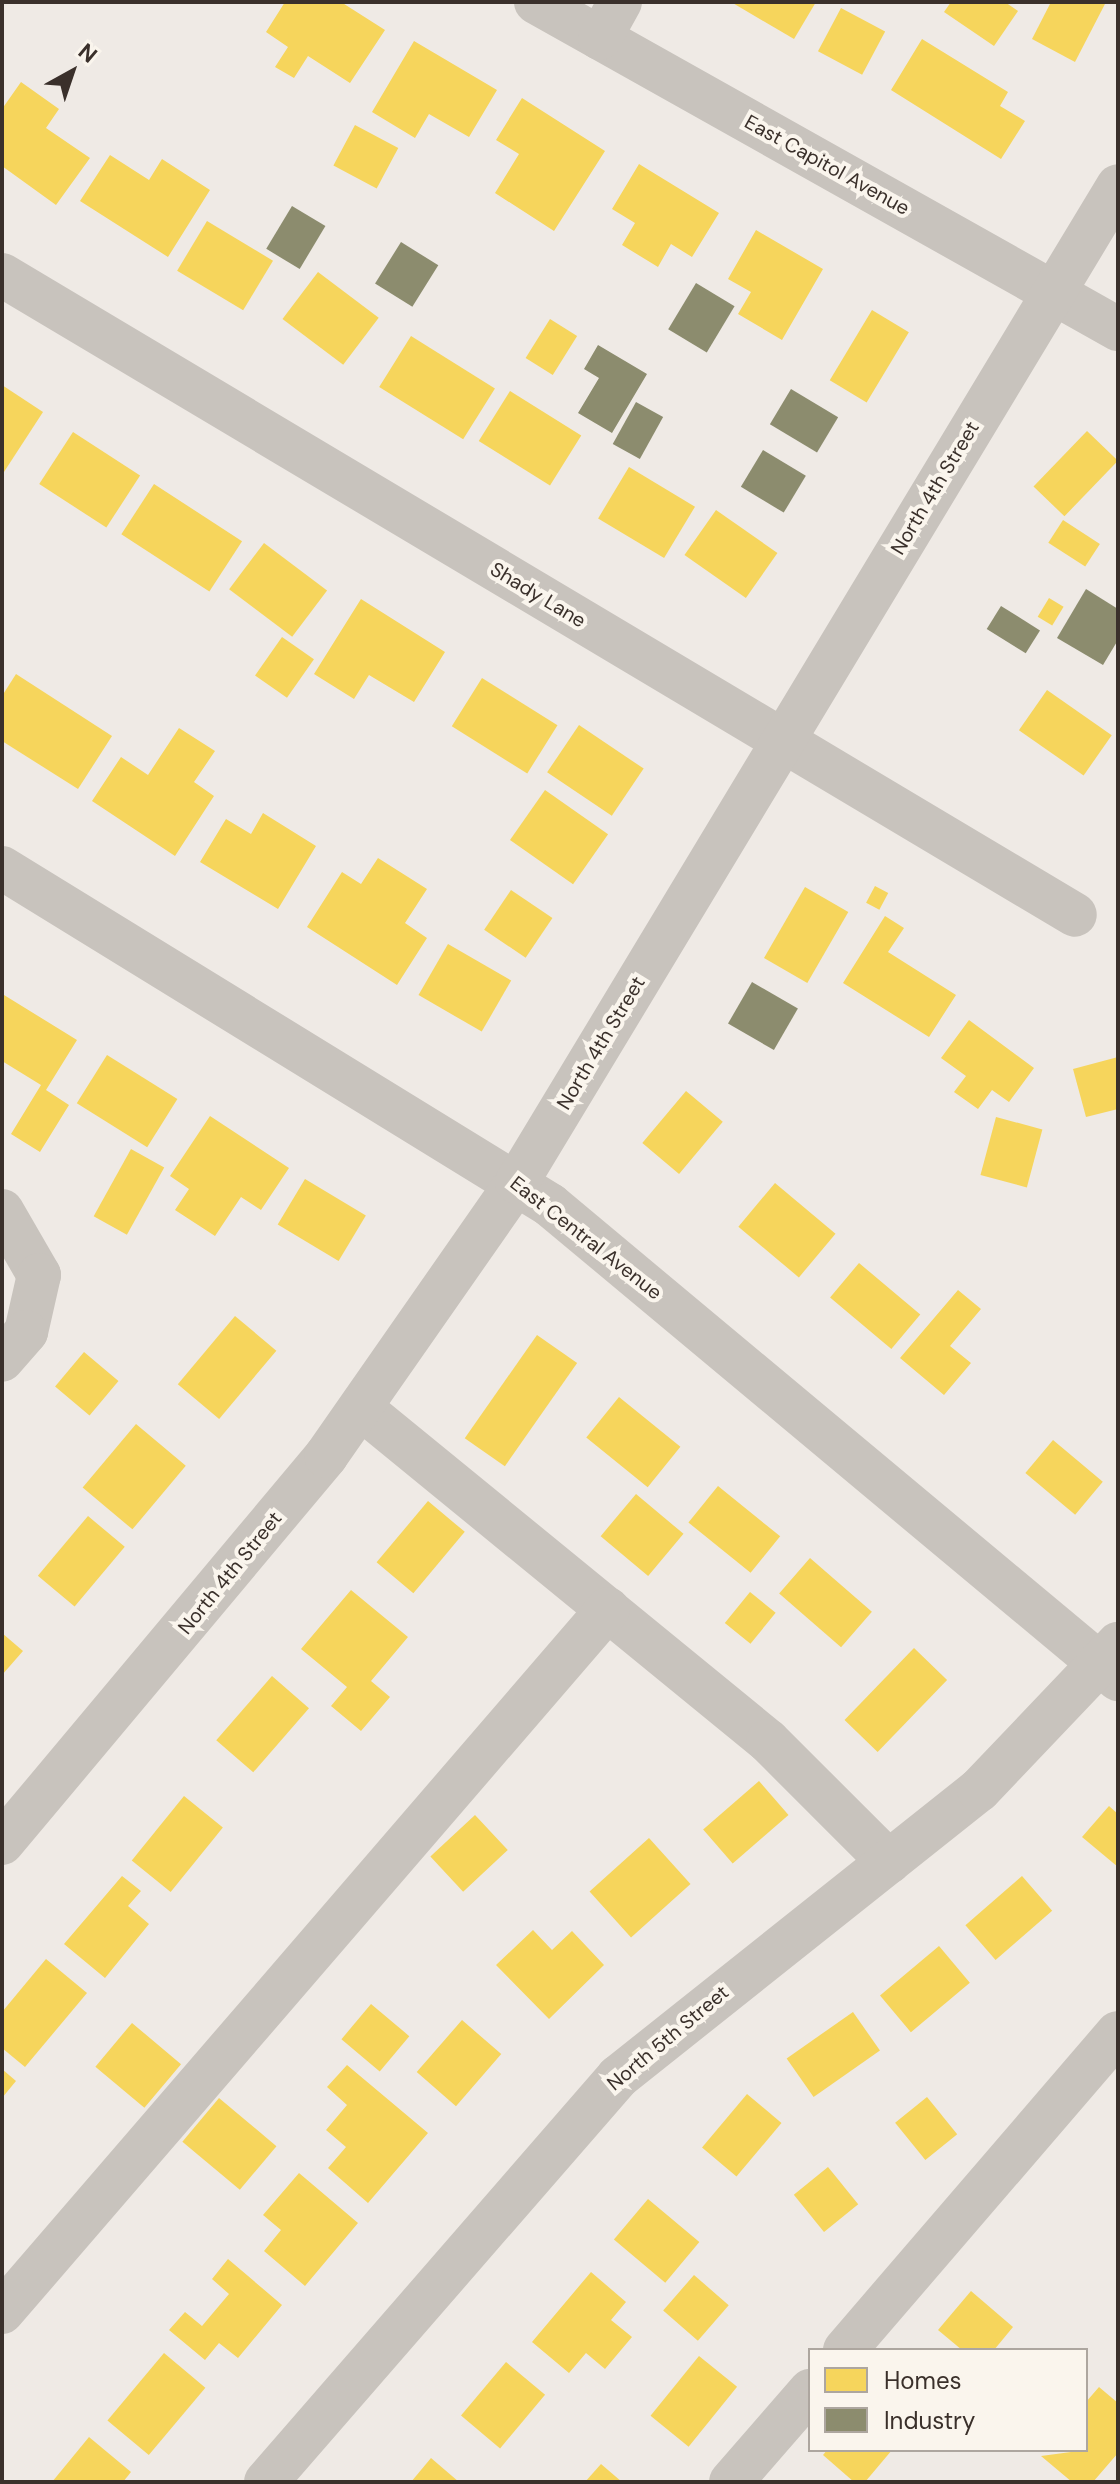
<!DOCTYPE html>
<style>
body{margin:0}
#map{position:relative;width:1120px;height:2484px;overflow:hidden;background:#efeae5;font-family:"DM Sans",sans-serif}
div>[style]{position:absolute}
.homes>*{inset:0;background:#f6d55c;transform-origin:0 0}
.industry>*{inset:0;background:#8c8c6e;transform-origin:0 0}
.minor>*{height:44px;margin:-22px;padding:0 22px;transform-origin:22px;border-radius:22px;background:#c8c3bd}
span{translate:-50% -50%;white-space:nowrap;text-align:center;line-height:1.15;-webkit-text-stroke:8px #faf5ed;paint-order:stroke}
.street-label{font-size:20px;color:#3a302b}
.frame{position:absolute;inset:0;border:4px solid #3a302b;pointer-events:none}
.legend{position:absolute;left:808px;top:2348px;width:280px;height:104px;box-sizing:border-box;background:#faf5ed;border:2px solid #ada69f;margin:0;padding:10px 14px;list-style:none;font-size:24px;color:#3a302b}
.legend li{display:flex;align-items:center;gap:16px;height:40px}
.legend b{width:40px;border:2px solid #ada69f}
.north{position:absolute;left:32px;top:32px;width:80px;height:80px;-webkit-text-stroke:6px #faf5ed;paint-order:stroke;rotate:40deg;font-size:22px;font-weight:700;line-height:32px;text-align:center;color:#3a302b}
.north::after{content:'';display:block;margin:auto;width:28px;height:36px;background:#3a302b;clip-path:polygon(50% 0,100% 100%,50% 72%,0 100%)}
</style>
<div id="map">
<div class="homes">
<i style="clip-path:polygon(285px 2px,341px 2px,385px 30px,350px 83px,308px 56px,294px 78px,275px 67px,288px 47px,266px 32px)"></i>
<i style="clip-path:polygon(731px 2px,816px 2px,794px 39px)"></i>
<i style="clip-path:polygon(951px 2px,1005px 2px,1018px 11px,994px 46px,944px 12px)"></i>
<i style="clip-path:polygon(1051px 2px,1106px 2px,1075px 62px,1032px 39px)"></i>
<i style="left:841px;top:8px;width:50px;height:49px;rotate:28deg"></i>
<i style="clip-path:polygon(922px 39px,1008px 92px,1000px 106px,1025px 121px,1001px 159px,891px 90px)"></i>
<i style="clip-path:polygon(414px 41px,497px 90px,469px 137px,429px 114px,415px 138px,372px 112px)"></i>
<i style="clip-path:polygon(21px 82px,59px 109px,46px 128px,90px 158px,56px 205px,2px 166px,2px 109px)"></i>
<i style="clip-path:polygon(522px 98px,605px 151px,554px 231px,495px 193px,519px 154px,496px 140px)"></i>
<i style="left:355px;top:125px;width:49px;height:46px;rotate:28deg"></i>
<i style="clip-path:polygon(110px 155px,149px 180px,162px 159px,210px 190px,168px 257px,80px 201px)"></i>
<i style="clip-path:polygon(639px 164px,719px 213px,692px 257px,671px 244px,658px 267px,622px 245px,635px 223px,612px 209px)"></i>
<i style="left:207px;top:221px;width:77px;height:58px;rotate:31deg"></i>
<i style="clip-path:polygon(756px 230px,823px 269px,782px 340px,738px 314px,751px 292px,728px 279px)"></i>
<i style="left:318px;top:272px;width:76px;height:59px;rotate:37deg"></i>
<i style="left:872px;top:310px;width:43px;height:82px;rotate:31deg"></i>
<i style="left:550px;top:319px;width:32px;height:46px;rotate:32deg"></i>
<i style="left:411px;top:336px;width:99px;height:60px;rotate:32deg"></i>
<i style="clip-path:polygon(2px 385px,43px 412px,2px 475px)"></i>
<i style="left:510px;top:391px;width:84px;height:59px;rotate:32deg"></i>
<i style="left:1087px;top:431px;width:43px;height:77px;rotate:44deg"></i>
<i style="left:73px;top:432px;width:80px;height:62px;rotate:33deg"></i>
<i style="left:629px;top:467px;width:77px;height:60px;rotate:31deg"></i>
<i style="left:154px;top:484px;width:105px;height:60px;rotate:33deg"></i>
<i style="left:716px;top:510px;width:75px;height:55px;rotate:35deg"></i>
<i style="left:1063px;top:520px;width:44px;height:27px;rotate:33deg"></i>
<i style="left:264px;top:543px;width:79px;height:58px;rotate:37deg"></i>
<i style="left:1049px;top:598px;width:17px;height:22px;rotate:31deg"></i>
<i style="clip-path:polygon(361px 599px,445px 652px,414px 702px,369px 675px,354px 699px,314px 674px)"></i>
<i style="left:282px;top:637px;width:39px;height:47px;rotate:35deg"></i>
<i style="clip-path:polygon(16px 674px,112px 736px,78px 789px,2px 741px,2px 696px)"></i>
<i style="left:482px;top:678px;width:89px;height:57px;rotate:32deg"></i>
<i style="left:1047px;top:690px;width:79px;height:49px;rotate:35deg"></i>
<i style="left:579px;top:725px;width:78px;height:57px;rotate:34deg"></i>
<i style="clip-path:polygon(179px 728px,215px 751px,194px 782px,214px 796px,175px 856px,92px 801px,121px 757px,148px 775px)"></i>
<i style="left:545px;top:790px;width:77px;height:61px;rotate:35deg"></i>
<i style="clip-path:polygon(263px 813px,316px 846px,278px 909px,200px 862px,226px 819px,251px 834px)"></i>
<i style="clip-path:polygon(378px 858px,427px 889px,405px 923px,427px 938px,397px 985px,307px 927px,342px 872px,361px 884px)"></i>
<i style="left:875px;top:886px;width:15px;height:19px;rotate:28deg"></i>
<i style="left:805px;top:887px;width:50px;height:82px;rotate:30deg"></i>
<i style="left:511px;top:890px;width:50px;height:48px;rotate:34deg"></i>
<i style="clip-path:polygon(885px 916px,904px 928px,888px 952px,956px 995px,929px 1037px,843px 983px)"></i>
<i style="left:448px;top:944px;width:73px;height:59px;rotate:30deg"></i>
<i style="clip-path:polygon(4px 995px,77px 1040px,46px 1090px,69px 1105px,40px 1152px,11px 1134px,41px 1085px,2px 1061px)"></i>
<i style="clip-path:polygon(969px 1020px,1034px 1068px,1009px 1102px,992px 1090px,978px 1109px,954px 1092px,966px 1076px,941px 1058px)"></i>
<i style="left:107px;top:1055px;width:83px;height:57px;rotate:32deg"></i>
<i style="clip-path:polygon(1118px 1057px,1118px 1109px,1086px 1117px,1073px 1069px)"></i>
<i style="left:686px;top:1091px;width:48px;height:68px;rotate:40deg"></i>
<i style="clip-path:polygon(210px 1116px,289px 1168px,261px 1210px,241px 1197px,215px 1236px,175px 1210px,189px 1189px,170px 1176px)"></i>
<i style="left:996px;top:1117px;width:48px;height:60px;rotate:15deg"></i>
<i style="left:131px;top:1149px;width:38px;height:77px;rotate:29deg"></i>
<i style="left:305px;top:1179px;width:71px;height:53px;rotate:31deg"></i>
<i style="left:775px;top:1183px;width:79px;height:57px;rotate:40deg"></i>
<i style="left:859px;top:1263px;width:80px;height:45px;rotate:40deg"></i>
<i style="clip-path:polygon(958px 1290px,981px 1309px,950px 1346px,971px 1363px,944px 1395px,900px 1358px)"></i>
<i style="left:235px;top:1316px;width:54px;height:89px;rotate:40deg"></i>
<i style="left:537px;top:1335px;width:49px;height:126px;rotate:35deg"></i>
<i style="left:84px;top:1352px;width:45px;height:45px;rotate:40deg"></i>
<i style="left:619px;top:1397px;width:79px;height:52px;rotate:39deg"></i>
<i style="left:136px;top:1424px;width:65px;height:83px;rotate:40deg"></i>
<i style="left:1053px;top:1440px;width:65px;height:43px;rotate:40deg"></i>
<i style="left:718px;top:1486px;width:80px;height:47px;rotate:39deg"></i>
<i style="left:636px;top:1494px;width:62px;height:55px;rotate:40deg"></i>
<i style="left:428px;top:1501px;width:48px;height:80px;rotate:40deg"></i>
<i style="left:88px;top:1516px;width:48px;height:78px;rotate:40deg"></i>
<i style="left:810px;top:1558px;width:82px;height:47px;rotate:41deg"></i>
<i style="clip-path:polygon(351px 1590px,408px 1637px,371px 1681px,390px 1697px,361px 1731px,331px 1706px,347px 1687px,301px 1649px)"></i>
<i style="left:750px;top:1592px;width:33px;height:40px;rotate:39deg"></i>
<i style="clip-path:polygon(2px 1633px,23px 1651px,2px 1675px)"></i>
<i style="left:914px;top:1648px;width:46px;height:100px;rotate:44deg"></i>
<i style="left:272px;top:1676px;width:49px;height:85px;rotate:41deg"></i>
<i style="left:759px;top:1781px;width:45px;height:74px;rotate:49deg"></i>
<i style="left:184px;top:1796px;width:50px;height:83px;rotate:39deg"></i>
<i style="clip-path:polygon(1109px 1806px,1118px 1814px,1118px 1867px,1082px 1837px)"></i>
<i style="left:475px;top:1815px;width:48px;height:61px;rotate:47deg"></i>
<i style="left:649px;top:1838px;width:62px;height:80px;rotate:48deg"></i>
<i style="clip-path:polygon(122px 1876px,141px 1891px,128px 1906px,149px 1924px,105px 1978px,64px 1944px)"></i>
<i style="left:1022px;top:1876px;width:46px;height:75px;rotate:49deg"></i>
<i style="clip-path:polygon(533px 1930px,552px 1950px,572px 1931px,604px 1965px,549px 2019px,496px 1965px)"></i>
<i style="left:939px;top:1946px;width:48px;height:77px;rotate:50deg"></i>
<i style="clip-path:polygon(46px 1959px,87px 1993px,25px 2067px,2px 2048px,2px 2012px)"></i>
<i style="left:371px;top:2004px;width:50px;height:46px;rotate:40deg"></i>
<i style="left:853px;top:2012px;width:47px;height:81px;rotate:55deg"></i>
<i style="left:462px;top:2020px;width:52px;height:69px;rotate:41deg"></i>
<i style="left:132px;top:2023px;width:64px;height:57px;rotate:40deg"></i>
<i style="clip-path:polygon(347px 2065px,428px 2133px,368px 2203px,328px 2168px,346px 2147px,326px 2130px,347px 2105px,327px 2087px)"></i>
<i style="clip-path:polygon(2px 2069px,16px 2081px,2px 2098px)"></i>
<i style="left:747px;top:2094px;width:45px;height:70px;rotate:40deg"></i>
<i style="left:927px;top:2097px;width:48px;height:41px;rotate:51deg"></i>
<i style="left:219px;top:2098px;width:75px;height:57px;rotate:40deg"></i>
<i style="left:828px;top:2167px;width:48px;height:44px;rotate:51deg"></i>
<i style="clip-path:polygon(299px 2173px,358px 2223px,305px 2286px,264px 2251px,281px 2230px,263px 2215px)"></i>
<i style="left:648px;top:2199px;width:67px;height:53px;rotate:40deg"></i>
<i style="clip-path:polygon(228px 2259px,282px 2305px,238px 2358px,219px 2343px,205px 2360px,169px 2330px,185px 2312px,202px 2326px,229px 2294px,212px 2279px)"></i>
<i style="clip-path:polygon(591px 2272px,626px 2302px,611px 2320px,632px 2337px,605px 2369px,586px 2353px,569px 2373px,532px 2342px)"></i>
<i style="left:694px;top:2275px;width:46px;height:47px;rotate:41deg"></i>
<i style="clip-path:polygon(971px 2291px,1013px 2327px,994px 2350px,962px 2350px,938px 2330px)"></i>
<i style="left:164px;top:2353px;width:54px;height:88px;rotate:40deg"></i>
<i style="left:699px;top:2356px;width:49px;height:77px;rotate:39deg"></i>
<i style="left:506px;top:2362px;width:51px;height:70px;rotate:40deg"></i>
<i style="clip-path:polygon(1099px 2387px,1118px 2403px,1118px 2453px,1093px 2482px,1072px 2482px,1041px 2456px,1086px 2450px,1086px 2402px)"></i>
<i style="clip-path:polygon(89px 2437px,131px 2472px,123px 2482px,52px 2482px)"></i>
<i style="clip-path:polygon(827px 2450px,892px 2450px,865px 2482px,854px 2482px,823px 2455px)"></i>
<i style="clip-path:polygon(431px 2458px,459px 2482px,411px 2482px)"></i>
<i style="clip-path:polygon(601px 2464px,622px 2482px,585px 2482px)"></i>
</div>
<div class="industry">
<i style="left:292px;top:206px;width:39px;height:50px;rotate:31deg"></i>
<i style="left:401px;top:242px;width:44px;height:49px;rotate:32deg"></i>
<i style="left:696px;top:283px;width:45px;height:54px;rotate:31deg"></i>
<i style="clip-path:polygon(598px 345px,647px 374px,612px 433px,578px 413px,599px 378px,584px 369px)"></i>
<i style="left:791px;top:389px;width:55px;height:41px;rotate:31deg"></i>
<i style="left:636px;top:402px;width:31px;height:48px;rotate:29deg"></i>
<i style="left:763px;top:450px;width:50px;height:43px;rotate:31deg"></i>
<i style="clip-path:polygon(1086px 589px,1118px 609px,1118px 640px,1103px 665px,1057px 638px)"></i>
<i style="left:1001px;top:606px;width:46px;height:27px;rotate:32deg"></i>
<i style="left:752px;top:982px;width:53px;height:48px;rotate:30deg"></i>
</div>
<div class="minor">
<i style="left:536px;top:2px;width:668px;rotate:29.33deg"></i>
<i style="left:600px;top:38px;width:41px;rotate:-60.9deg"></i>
<i style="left:2px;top:275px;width:1249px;rotate:30.81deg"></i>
<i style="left:2px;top:868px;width:643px;rotate:31.59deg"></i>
<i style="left:550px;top:1205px;width:740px;rotate:39.85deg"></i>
<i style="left:2px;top:1211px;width:74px;rotate:60deg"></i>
<i style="left:39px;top:1275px;width:58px;rotate:102.8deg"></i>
<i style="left:26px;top:1332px;width:37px;rotate:131deg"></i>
<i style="left:362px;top:1409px;width:524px;rotate:39.27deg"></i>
<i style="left:768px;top:1741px;width:171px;rotate:45deg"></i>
<i style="left:2px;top:1843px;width:505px;rotate:-50.06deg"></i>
<i style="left:326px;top:1456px;width:334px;rotate:-55.1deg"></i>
<i style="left:517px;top:1182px;width:1163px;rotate:-58.89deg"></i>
<i style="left:2px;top:2312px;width:928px;rotate:-49.24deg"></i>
<i style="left:845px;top:2350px;width:418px;rotate:-49.3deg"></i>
<i style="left:266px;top:2482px;width:537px;rotate:-49deg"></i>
<i style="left:618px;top:2077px;width:461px;rotate:-38.5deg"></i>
<i style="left:979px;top:1790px;width:202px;rotate:-46.4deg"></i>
<i style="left:731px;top:2482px;width:121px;rotate:-49deg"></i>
</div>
<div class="street-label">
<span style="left:827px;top:165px;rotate:29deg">East Capitol Avenue</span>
<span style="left:935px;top:488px;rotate:-59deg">North 4th Street</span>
<span style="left:538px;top:595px;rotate:31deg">Shady Lane</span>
<span style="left:601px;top:1043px;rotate:-59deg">North 4th Street</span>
<span style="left:586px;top:1238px;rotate:38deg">East Central Avenue</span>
<span style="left:230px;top:1573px;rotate:-51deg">North 4th Street</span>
<span style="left:668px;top:2038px;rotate:-40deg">North 5th Street</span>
</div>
<div class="frame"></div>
<ul class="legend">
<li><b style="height:22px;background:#f6d55c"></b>Homes</li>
<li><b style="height:22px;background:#8c8c6e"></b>Industry</li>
</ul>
<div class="north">N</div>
</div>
